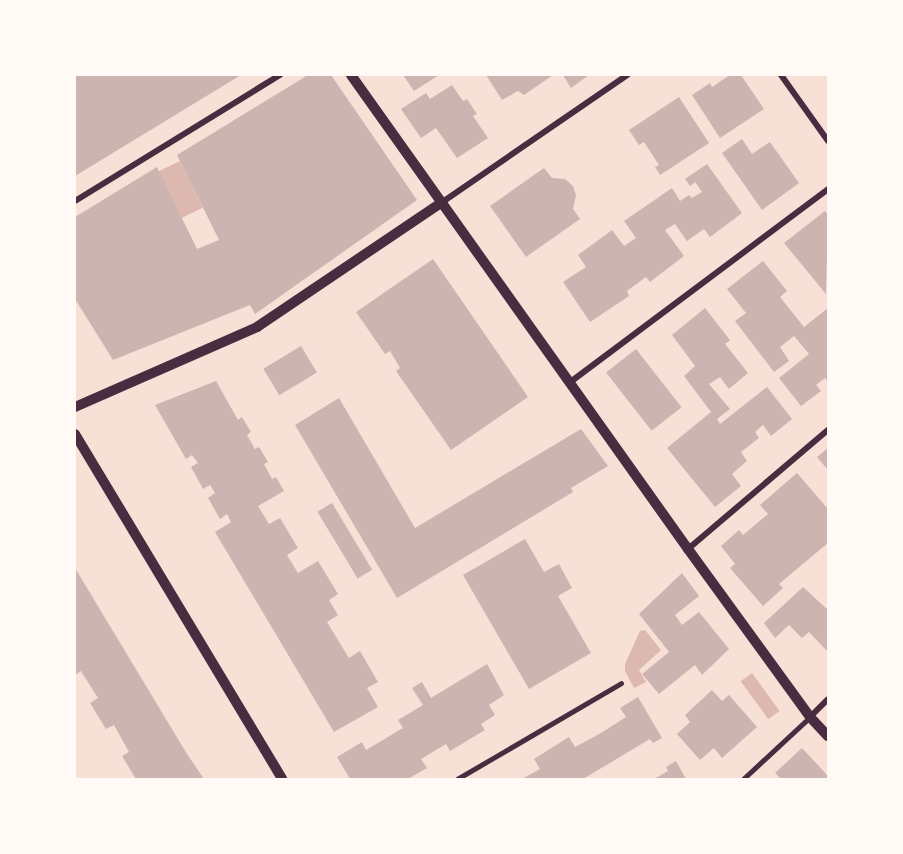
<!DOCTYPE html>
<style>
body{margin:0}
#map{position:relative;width:903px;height:854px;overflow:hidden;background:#f7e1d7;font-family:Lato,sans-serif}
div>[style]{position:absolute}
.water>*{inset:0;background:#dcb8b0;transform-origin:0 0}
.building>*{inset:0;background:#ccb4b1;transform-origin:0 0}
.pedestrian>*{height:5px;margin:-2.5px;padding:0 2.5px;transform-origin:2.5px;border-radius:2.5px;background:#4a2c40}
.minor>*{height:6px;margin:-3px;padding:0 3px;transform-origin:3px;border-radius:3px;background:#4a2c40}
.tertiary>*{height:10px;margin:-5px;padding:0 5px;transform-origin:5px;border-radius:5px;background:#4a2c40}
span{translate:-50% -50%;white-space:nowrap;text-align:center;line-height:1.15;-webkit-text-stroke:4.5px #fffaf5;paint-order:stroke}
.frame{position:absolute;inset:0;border:76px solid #fffaf5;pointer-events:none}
</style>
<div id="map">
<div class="water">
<i style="left:180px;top:161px;width:52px;height:24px;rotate:64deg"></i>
<i style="clip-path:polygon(645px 630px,661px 650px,639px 670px,646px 682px,634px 688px,625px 671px,625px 664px,640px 631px)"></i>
<i style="left:752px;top:673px;width:47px;height:14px;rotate:54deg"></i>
</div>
<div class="building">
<i style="clip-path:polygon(75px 75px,241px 75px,75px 176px)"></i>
<i style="clip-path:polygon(308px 75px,331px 75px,417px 200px,255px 314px,250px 305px,113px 360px,75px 299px,75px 217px,157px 167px,197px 249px,219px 240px,177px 155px)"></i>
<i style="clip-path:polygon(403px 75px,439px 75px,414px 91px)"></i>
<i style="clip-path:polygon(486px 75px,553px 75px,524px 95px,518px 91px,502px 100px)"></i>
<i style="clip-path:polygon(563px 75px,589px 75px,571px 88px)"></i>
<i style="clip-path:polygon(730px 75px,741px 75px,764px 109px,720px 138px,692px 95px,710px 83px,712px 87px)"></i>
<i style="clip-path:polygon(452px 85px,463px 101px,467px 99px,477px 114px,473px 116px,488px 138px,457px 158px,436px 128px,421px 138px,401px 109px,426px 93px,430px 99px)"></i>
<i style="clip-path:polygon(679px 97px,709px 143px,660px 175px,655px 167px,659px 165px,644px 142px,639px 145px,629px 130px)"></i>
<i style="clip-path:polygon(742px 139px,752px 154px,770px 142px,799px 183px,762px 210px,722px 153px)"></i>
<i style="clip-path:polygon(707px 164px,742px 213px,710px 237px,704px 229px,687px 241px,675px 224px,665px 230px,684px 256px,650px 282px,646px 277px,627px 291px,629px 296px,590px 322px,563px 282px,586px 267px,578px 255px,612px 230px,624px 246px,636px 238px,624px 221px,672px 188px,680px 201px,689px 195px,692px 198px,702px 192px,695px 182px,690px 186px,685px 179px)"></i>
<i style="clip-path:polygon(544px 168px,552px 178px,565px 179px,573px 186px,576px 195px,573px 209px,580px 219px,526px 257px,490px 206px)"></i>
<i style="clip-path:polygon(825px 211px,828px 215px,826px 294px,784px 243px)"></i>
<i style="clip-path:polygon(433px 259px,528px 397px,451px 450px,396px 371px,400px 368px,390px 351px,385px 354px,356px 312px)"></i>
<i style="clip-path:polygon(763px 261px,787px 291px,780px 297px,804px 327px,828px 308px,828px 382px,825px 378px,816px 385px,821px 391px,801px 406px,779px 378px,809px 354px,794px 336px,780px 347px,789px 361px,774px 372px,735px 321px,746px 313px,727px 289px)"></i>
<i style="clip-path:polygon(705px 308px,730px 340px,725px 344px,748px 373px,729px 389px,720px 377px,709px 384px,730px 409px,717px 419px,720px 424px,767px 387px,792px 419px,771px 436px,763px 425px,755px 432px,759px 438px,741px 452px,747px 461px,732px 474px,741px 486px,715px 507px,667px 448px,711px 412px,684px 376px,695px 366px,672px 335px)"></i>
<i style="left:301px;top:346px;width:31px;height:44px;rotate:59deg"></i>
<i style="left:636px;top:349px;width:74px;height:38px;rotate:52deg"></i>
<i style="clip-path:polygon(216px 381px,238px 420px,242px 417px,251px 432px,247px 435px,255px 449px,259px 447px,268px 462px,264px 464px,272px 479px,276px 477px,284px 491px,258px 506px,269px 524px,280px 518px,298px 548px,287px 555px,298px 573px,318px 561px,338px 594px,329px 600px,338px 615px,327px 622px,349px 658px,360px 651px,378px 682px,367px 688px,378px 707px,334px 732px,215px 532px,231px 522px,227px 514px,220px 519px,208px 498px,215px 493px,210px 485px,203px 489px,191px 467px,198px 463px,192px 455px,186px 459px,155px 405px)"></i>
<i style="clip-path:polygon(339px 398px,415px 528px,581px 429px,608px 466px,571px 488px,573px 492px,397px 598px,295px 425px)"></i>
<i style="clip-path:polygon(828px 448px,828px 470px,817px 457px)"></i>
<i style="clip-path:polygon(797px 473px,828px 509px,828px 543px,779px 584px,783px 588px,763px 606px,730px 568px,735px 564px,721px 546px,739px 530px,743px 535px,768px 514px,760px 505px)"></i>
<i style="left:332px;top:503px;width:78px;height:17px;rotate:59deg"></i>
<i style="clip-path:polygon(525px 539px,544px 572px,559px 564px,572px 588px,558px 596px,591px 653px,529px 689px,463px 575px)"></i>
<i style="clip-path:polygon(75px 568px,187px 754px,204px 779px,136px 779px,122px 756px,129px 752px,114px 725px,106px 729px,90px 703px,98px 698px,81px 671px,75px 675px)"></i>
<i style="clip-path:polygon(682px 573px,699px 596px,675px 615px,682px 625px,699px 612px,729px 649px,702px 675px,695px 665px,659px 694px,642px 674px,669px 652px,639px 614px)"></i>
<i style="clip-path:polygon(803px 587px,828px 610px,828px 652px,809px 632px,802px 638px,789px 625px,775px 638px,764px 623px)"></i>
<i style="clip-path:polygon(487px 664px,504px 695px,489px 705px,495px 715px,481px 724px,485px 730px,450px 751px,446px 744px,421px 759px,427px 768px,408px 779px,350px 779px,337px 757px,362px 742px,366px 750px,403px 728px,398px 720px,423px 705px,412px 688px,422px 682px,431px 698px)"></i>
<i style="clip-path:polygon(712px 690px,722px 701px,729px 695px,757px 727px,722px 758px,714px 748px,700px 760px,677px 734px,690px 722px,685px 715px)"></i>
<i style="clip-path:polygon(638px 697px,662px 738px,653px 743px,650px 739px,583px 779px,522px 779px,540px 769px,534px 759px,569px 737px,575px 747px,601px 733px,626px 717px,620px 708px)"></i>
<i style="clip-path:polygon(802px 748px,828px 776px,828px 779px,781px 779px,775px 773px)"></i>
<i style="clip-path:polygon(676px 761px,686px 779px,654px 779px,668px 771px,666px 767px)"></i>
</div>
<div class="pedestrian">
<i style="left:457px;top:779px;width:190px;rotate:-30.3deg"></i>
<i style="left:743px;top:779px;width:91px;rotate:-42.8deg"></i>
</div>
<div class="minor">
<i style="left:781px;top:75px;width:81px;rotate:54.5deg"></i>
<i style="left:75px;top:201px;width:241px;rotate:-31.6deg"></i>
<i style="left:441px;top:203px;width:226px;rotate:-34.5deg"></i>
<i style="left:569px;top:383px;width:324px;rotate:-36.8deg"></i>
<i style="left:688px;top:549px;width:184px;rotate:-40.4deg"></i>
<i style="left:810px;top:717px;width:25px;rotate:-45deg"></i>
</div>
<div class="tertiary">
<i style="left:351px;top:75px;width:582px;rotate:54.59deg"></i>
<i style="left:688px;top:549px;width:208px;rotate:54deg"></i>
<i style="left:810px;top:717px;width:26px;rotate:47deg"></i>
<i style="left:75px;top:407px;width:199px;rotate:-23.7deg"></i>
<i style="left:257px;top:327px;width:222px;rotate:-34deg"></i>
<i style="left:75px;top:434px;width:402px;rotate:59deg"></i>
</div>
<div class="frame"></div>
</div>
